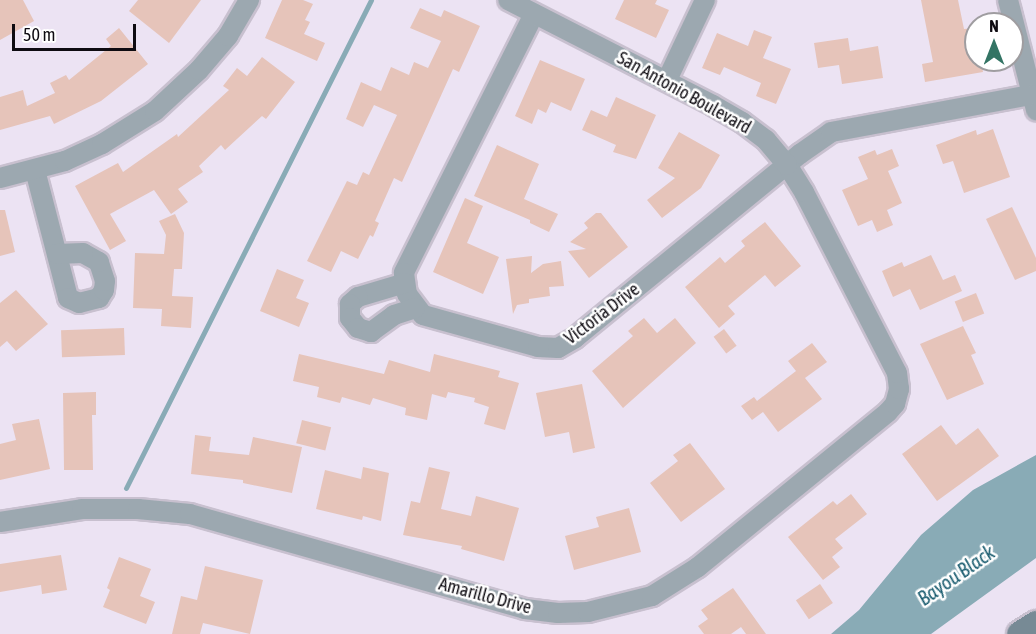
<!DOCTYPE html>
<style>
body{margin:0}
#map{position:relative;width:1036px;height:634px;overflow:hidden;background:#ece3f3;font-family:"Asap Condensed",sans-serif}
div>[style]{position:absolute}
.water>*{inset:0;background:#89abb6}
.stream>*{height:5px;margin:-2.5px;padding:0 2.5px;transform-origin:2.5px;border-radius:2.5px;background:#89abb6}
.building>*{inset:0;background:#e6c4ba;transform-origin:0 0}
.roads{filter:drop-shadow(2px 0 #c8c0cf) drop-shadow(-2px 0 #c8c0cf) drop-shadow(0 2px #c8c0cf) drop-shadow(0 -2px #c8c0cf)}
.minor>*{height:20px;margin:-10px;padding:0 10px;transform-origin:10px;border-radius:10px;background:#9ca8b0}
.secondary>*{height:27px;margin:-13.5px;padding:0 13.5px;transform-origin:13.5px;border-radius:13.5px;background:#778a95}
span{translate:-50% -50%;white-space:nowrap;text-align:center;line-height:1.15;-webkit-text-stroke:5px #fff;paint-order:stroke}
.street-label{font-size:18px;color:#0e0b11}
.water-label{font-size:20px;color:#185b6e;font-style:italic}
.north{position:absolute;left:964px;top:12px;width:60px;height:60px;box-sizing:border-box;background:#fff;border:2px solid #9f9da0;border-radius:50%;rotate:0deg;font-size:16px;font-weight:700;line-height:24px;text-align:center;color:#0e0b11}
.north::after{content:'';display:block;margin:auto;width:21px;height:27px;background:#337464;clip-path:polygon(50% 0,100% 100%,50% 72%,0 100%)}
.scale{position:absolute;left:12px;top:24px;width:124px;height:27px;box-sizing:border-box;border:3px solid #0e0b11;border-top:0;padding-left:8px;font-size:18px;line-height:21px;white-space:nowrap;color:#0e0b11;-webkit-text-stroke:4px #fff;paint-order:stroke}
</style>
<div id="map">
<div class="water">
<i style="clip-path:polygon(1036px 455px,1036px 558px,931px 634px,831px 634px,859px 610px,921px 535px,973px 490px)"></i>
</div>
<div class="stream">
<i style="left:126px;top:488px;width:546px;rotate:-63.34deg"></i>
</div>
<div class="building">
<i style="clip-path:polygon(0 0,23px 0,34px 21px,0 40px)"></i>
<i style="clip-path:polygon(138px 0,201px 0,169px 43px,129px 11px)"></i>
<i style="clip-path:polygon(282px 0,303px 0,313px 4px,305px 20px,310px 22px,304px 34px,325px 43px,317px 61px,265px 38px)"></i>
<i style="clip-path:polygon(624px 0,657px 0,655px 4px,669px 10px,656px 38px,615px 19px)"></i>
<i style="clip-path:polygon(921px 0,958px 0,964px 29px,976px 28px,976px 60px,981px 60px,983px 72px,925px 82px,922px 64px,933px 62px)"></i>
<i style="clip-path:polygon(420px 8px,441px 17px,444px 10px,480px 26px,459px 72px,453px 69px,402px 182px,394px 178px,375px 221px,379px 223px,373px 237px,370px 235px,358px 259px,341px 251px,331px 272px,307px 261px,347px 181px,357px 185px,363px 172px,369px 175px,397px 115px,374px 105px,363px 127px,346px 119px,361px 82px,381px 91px,391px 67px,409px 75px,414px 62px,428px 68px,441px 41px,410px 28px)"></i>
<i style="clip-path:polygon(119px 28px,148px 64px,101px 101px,54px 124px,50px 116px,0 130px,0 97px,23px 90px,27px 106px,55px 93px,50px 83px,66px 75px,69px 80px,111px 46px,106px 39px)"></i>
<i style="clip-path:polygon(754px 30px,772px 37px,763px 58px,791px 69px,776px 104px,756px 96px,761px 83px,724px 67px,720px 75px,702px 68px,717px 33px,748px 46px)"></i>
<i style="clip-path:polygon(848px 38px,850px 51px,878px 46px,883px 78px,842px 84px,839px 65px,818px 68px,814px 43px)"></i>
<i style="clip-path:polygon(262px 57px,295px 82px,266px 119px,262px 116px,225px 150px,221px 145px,199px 166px,203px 172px,178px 189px,188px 202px,171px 214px,154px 190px,110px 214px,126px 241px,110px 250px,75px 186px,118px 163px,123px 172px,177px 134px,178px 137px,229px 90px,223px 86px,237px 68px,247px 76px)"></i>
<i style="clip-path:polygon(540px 60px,585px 79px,571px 111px,551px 102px,546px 113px,538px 109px,532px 124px,515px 116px)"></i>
<i style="clip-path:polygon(616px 97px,656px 115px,636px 159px,613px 152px,616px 145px,582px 130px,591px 110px,607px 117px)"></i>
<i style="clip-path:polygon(993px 129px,1010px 177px,964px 193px,953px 161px,943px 164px,936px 145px,976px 130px,977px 135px)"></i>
<i style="clip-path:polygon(679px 132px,720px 155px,701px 188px,662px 218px,647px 200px,675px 178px,658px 168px)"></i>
<i style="clip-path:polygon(497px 145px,539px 164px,524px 199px,558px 214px,549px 232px,530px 223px,530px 220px,474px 196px)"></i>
<i style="clip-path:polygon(892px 149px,899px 166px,888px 171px,902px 203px,887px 210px,893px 225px,877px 232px,872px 220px,858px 226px,842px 190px,868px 179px,858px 157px,875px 150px,877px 155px)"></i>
<i style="clip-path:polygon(465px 198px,483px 206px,467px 243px,499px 257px,483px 294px,433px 272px)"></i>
<i style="clip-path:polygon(1012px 207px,1036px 258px,1036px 271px,1015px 280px,986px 219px)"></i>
<i style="clip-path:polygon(0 210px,5px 210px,15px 252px,0 256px)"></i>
<i style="clip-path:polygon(596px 213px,601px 213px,628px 247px,589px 278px,568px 251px,586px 249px,570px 242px,588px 228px,584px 223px)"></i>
<i style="clip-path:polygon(175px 214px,184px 233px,182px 269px,174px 269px,172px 296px,193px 297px,191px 328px,161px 326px,162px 309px,133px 308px,135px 253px,164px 254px,166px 235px,159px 221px)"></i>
<i style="clip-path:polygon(765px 222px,801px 266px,775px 287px,765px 275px,728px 306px,735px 314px,719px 328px,685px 287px,720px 257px,725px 263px,745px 246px,741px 241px)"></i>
<i style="clip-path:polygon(931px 255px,943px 280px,955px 275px,962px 291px,920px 310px,910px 289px,893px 297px,882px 271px,902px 262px,904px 267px)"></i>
<i style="clip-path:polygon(532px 256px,531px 273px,543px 264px,561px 261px,564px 286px,549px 287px,550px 296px,529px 299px,529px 303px,517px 305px,513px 314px,506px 259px)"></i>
<i style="clip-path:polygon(277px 269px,304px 280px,296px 298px,309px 303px,299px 327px,260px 311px)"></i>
<i style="clip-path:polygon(16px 290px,48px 324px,16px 351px,7px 341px,0 347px,0 303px)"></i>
<i style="left:976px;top:293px;width:22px;height:23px;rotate:68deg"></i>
<i style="clip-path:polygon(644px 318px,657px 333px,675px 318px,696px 343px,623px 408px,592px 371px,633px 336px,628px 331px)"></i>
<i style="clip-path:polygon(963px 326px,976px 353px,971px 355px,984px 384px,947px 400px,920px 344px)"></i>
<i style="left:124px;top:328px;width:27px;height:63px;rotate:88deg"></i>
<i style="left:724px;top:329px;width:21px;height:13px;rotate:53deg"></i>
<i style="clip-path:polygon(812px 343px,827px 362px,805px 378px,822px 399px,778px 432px,763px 412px,752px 420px,741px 406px,754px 397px,757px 401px,796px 371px,788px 361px)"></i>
<i style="clip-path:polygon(299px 354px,384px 374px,389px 360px,430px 372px,434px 354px,500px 371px,498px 377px,519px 383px,505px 430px,484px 424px,489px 407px,474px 402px,475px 398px,448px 392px,446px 398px,432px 394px,427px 420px,405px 415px,406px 408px,373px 398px,370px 405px,342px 397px,340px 403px,317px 397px,319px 387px,293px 381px)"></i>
<i style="clip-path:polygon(582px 384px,595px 448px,573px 453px,569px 432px,545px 437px,536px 393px)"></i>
<i style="clip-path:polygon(96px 392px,96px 415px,92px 415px,93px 470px,64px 470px,63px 393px)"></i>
<i style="clip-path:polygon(39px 419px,50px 469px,0 480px,0 444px,16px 440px,12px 424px)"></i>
<i style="left:302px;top:420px;width:30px;height:24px;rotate:14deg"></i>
<i style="clip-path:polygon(941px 425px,956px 445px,978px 428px,999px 456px,937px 501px,902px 454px)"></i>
<i style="clip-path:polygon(195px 435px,211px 437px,209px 451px,249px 455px,253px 437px,302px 447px,292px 493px,243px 483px,243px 480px,191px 474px)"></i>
<i style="clip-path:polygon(690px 443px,725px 489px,681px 522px,650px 483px,678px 461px,673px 455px)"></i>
<i style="clip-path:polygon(363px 467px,389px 473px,381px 521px,363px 516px,362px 520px,316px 509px,325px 470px,361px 479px)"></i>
<i style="clip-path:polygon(429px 467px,450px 472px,441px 509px,471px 516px,476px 496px,519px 508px,504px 561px,461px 549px,462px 546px,403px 535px,411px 501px,420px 503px)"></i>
<i style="clip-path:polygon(851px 494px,867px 514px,835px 539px,843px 548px,832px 557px,840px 567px,823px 580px,788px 537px,833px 501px,837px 505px)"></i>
<i style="clip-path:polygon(629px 508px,641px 552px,574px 570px,565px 536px,599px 527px,596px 517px)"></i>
<i style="clip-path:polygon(61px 555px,67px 590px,42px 594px,41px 585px,0 592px,0 564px)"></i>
<i style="clip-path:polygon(119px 557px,151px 569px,140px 596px,155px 602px,146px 624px,103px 607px,110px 590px,107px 588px)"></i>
<i style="clip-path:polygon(205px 566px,263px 580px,250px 634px,203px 623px,200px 634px,172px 634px,181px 596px,197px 600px)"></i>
<i style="left:820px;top:584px;width:23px;height:29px;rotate:56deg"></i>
<i style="clip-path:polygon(733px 588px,766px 634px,746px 634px,741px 627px,731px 634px,704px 634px,698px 626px,708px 619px,701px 610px)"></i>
</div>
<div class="roads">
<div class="minor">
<i style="left:1008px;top:0;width:114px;rotate:75.7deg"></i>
<i style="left:534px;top:14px;width:290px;rotate:116.7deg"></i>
<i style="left:404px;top:273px;width:21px;rotate:82deg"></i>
<i style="left:407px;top:294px;width:26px;rotate:53deg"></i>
<i style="left:423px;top:315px;width:119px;rotate:15.5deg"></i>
<i style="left:538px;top:347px;width:20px;rotate:3deg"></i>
<i style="left:558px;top:348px;width:20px;rotate:-30deg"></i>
<i style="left:575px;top:338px;width:291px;rotate:-39.3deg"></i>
<i style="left:800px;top:154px;width:38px;rotate:-35deg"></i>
<i style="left:831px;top:132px;width:203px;rotate:-10.5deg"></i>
<i style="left:667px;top:80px;width:89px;rotate:-64.6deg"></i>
<i style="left:35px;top:170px;width:132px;rotate:75.5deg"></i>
<i style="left:68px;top:298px;width:12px;rotate:24deg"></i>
<i style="left:79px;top:303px;width:21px;rotate:-14deg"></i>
<i style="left:99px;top:298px;width:9px;rotate:-58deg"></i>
<i style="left:104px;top:290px;width:9px;rotate:-84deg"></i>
<i style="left:105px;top:281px;width:20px;rotate:-108deg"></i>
<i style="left:99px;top:262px;width:18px;rotate:-151deg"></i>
<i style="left:83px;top:253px;width:26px;rotate:178deg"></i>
<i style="left:0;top:178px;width:67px;rotate:-14.7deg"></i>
<i style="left:65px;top:161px;width:41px;rotate:-24.7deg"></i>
<i style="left:102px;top:144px;width:62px;rotate:-31.9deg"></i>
<i style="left:155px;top:111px;width:60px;rotate:-43deg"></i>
<i style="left:199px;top:70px;width:45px;rotate:-49.5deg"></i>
<i style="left:228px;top:36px;width:42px;rotate:-59.7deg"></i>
<i style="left:405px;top:283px;width:49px;rotate:163.4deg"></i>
<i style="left:358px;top:297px;width:11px;rotate:139deg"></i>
<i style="left:350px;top:304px;width:14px;rotate:90deg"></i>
<i style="left:350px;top:318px;width:13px;rotate:51deg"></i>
<i style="left:358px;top:328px;width:14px;rotate:17deg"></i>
<i style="left:371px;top:332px;width:29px;rotate:-36deg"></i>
<i style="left:394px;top:315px;width:22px;rotate:-18deg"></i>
<i style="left:0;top:522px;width:83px;rotate:-9deg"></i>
<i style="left:82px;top:509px;width:56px"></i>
<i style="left:138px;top:509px;width:52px;rotate:5.5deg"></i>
<i style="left:190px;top:514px;width:348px;rotate:15.8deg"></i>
<i style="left:525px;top:609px;width:33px;rotate:7deg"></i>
<i style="left:558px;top:613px;width:30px;rotate:-2deg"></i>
<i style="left:588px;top:612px;width:66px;rotate:-14deg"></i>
<i style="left:652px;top:596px;width:54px;rotate:-32.2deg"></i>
<i style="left:698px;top:567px;width:245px;rotate:-39.2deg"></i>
<i style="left:888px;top:412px;width:11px;rotate:-49deg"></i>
<i style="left:895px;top:404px;width:16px;rotate:-75deg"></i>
<i style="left:899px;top:389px;width:16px;rotate:-97deg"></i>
<i style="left:897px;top:373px;width:203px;rotate:-117.2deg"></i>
<i style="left:804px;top:192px;width:32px;rotate:-122deg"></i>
<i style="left:787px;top:165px;width:33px;rotate:-130deg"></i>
<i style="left:766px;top:140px;width:30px;rotate:-143deg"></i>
<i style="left:742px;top:122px;width:34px;rotate:-150deg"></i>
<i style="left:713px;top:105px;width:230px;rotate:-152.9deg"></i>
</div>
<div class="secondary">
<i style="left:1020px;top:634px;width:19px;rotate:-32deg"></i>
</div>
</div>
<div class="street-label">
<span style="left:684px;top:93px;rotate:29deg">San Antonio Boulevard</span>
<span style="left:602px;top:314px;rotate:-37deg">Victoria Drive</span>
<span style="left:485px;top:596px;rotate:15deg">Amarillo Drive</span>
</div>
<div class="water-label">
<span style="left:956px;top:575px;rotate:-35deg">Bayou Black</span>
</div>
<div class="north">N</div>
<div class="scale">50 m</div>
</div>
